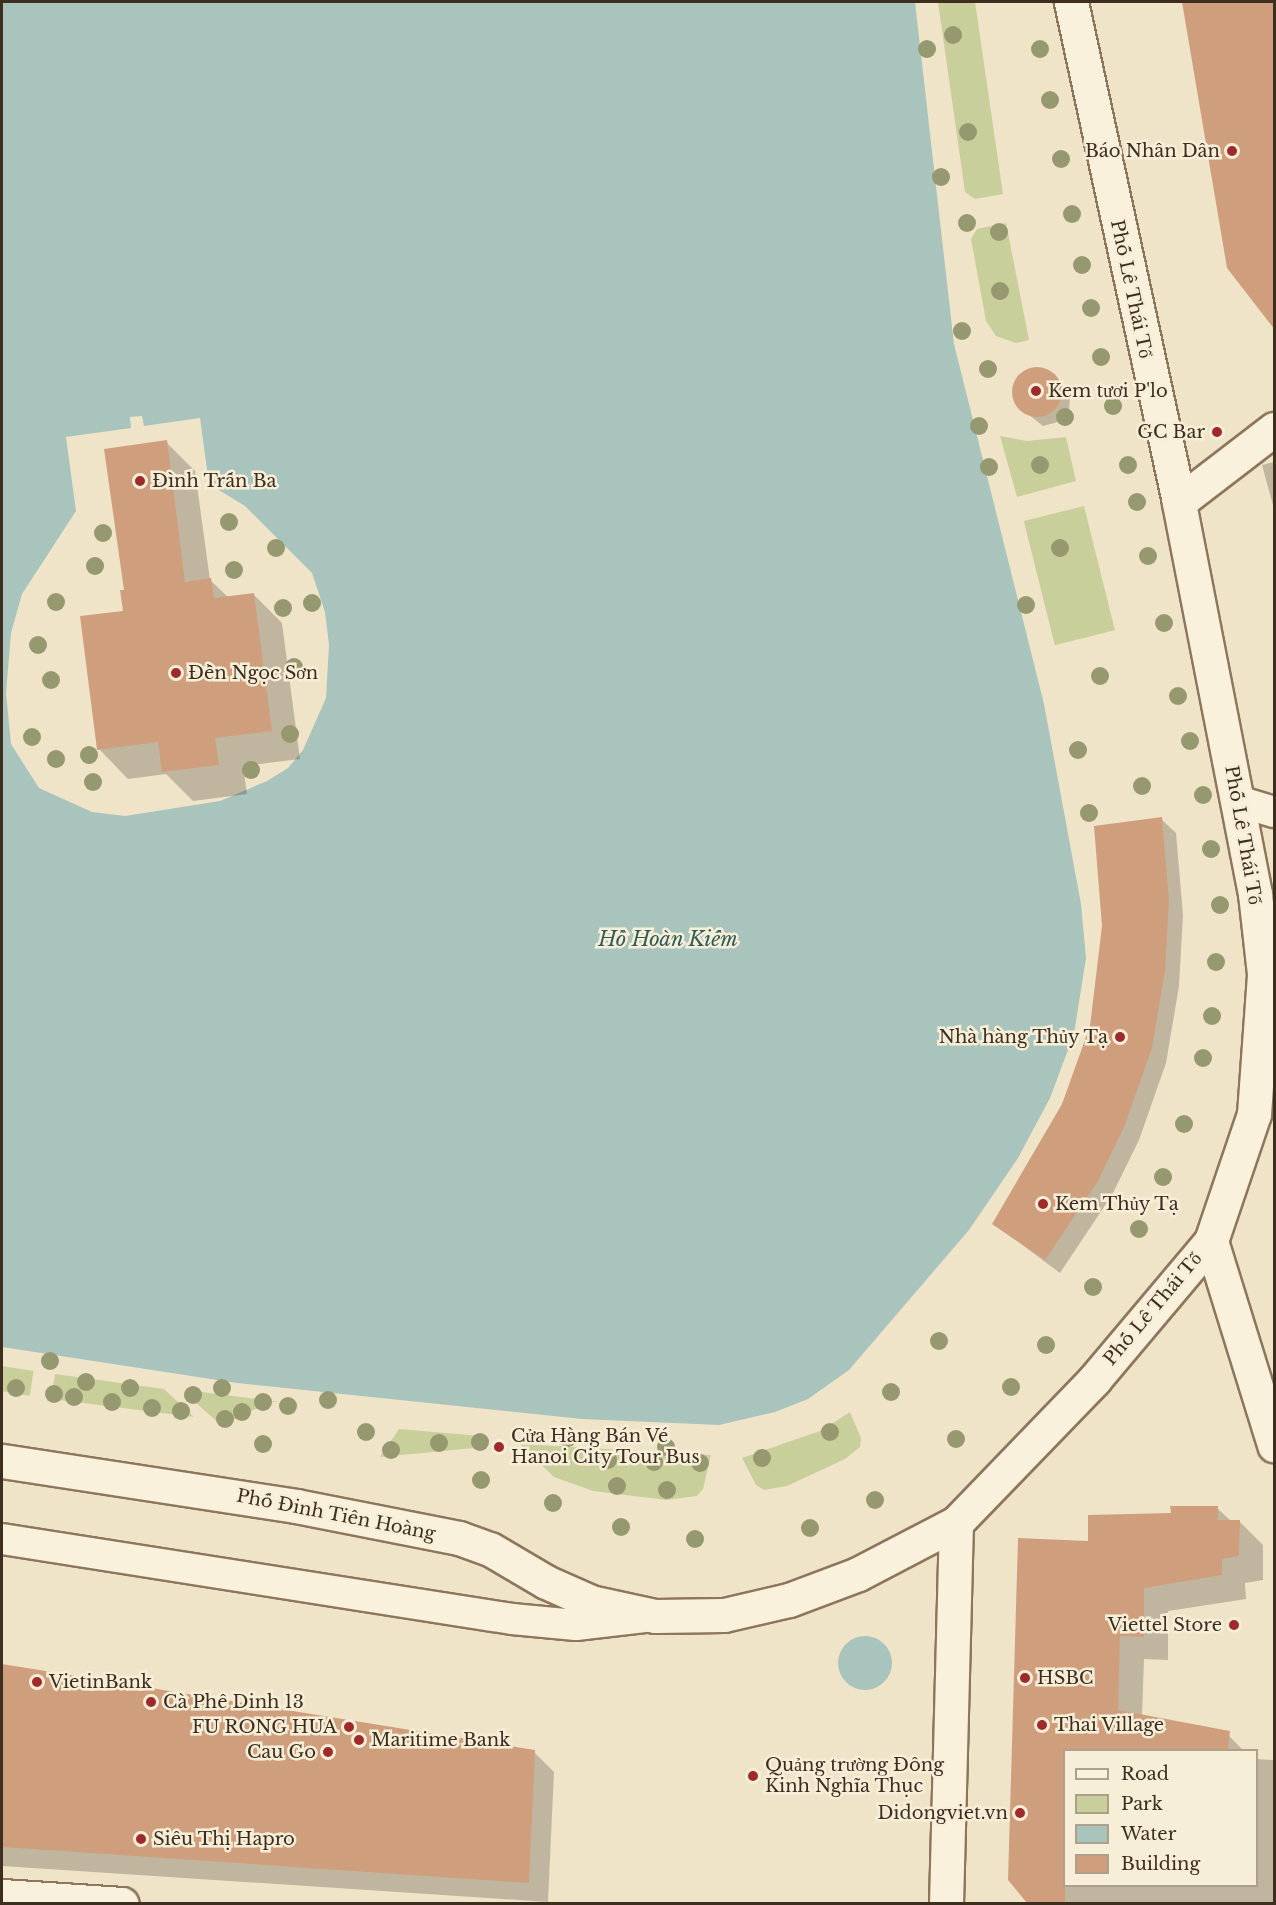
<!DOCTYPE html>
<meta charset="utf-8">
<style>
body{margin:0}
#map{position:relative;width:1276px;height:1905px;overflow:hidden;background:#f0e4c8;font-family:"Libre Baskerville",serif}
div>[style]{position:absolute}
.green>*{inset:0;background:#c9cf9b;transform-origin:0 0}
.water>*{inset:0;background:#a9c4bc}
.round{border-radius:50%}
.shadow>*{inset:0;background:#0003}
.building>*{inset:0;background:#cf9f7d}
.roads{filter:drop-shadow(2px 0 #8d765c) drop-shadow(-2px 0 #8d765c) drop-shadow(0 2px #8d765c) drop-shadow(0 -2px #8d765c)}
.service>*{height:30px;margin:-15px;padding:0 15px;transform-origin:15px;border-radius:15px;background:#faf1dc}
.minor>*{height:33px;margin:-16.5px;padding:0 16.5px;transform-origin:16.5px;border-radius:16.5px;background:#faf1dc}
.tertiary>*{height:33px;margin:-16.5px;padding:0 16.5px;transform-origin:16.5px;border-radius:16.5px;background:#faf1dc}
.secondary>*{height:33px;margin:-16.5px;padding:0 16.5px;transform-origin:16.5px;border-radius:16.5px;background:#faf1dc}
.trees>*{width:18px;height:18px;margin:-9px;border-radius:50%;background:#96986f}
.dots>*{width:16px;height:16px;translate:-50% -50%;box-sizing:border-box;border:3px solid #f7eed8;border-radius:50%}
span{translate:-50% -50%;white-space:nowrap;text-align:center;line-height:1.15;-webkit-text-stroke:5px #f7eed8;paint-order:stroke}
.poi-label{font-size:18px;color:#3d2e20}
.right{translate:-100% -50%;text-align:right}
.left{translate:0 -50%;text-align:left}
.street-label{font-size:18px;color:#3d2e20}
.water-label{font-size:20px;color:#2f5d5a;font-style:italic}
.frame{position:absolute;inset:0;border:3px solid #3d2e20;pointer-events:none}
.legend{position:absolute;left:1063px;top:1749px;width:195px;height:138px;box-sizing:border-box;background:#f7eed8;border:2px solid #ada18e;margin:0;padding:8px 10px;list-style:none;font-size:18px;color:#3d2e20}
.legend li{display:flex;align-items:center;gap:12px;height:30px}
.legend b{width:30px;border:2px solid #ada18e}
</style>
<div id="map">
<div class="green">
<i style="clip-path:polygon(938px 2px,975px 2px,1003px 194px,975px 199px,965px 192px)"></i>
<i style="clip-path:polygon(1006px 223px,1029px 340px,1016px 343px,996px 336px,986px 321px,971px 239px,977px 229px)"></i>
<i style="clip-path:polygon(1000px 436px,1027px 441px,1066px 437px,1076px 481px,1017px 497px)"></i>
<i style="left:1084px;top:506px;width:128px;height:62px;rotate:76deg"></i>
<i style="left:2px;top:1366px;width:32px;height:25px;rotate:9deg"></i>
<i style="clip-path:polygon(55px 1374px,164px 1389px,194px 1417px,51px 1399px)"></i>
<i style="clip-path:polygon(187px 1390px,280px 1402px,269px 1402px,222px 1426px,186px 1394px)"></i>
<i style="clip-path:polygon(850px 1412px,861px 1438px,860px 1447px,845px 1459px,787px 1486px,764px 1490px,756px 1485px,742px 1458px,820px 1431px)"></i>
<i style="clip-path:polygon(399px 1429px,481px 1436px,485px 1447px,380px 1457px)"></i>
<i style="clip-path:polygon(520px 1444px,711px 1455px,703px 1489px,697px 1496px,666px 1500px,593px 1491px,554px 1477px)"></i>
</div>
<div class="water">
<i style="clip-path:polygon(evenodd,2px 2px,915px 2px,954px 344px,1044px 704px,1081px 904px,1086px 958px,1074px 1034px,1050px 1098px,1018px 1158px,969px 1230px,849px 1370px,808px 1399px,775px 1412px,719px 1425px,582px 1419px,237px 1383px,2px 1347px,2px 2px,142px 416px,144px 426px,200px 418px,209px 484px,245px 506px,312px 573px,325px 612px,329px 645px,326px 698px,303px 750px,288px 768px,267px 781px,220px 801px,125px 816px,92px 812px,39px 788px,11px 744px,6px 693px,11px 633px,22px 594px,76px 511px,66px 437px,131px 428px,130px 417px,142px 416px)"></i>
<i class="round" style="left:838px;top:1636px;width:54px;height:54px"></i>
</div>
<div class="shadow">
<i style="clip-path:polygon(1184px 2px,1274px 2px,1274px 327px,1228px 267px)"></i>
<i style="clip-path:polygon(1027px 370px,1050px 373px,1070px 395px,1069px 411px,1058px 422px,1043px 426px,1015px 404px,1013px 388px)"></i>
<i style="clip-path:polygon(166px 442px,195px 471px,210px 580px,228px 597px,253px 594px,282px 623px,300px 759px,243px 766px,247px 794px,193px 801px,166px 774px,128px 779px,99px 749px,126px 591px)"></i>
<i style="clip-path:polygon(1274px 462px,1274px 509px,1262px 465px)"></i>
<i style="clip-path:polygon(1161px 819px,1176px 833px,1183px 915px,1179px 986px,1166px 1063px,1139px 1140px,1112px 1195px,1060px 1273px,994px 1224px,1064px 1104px,1091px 1027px,1104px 926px)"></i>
<i style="clip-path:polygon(1217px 1508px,1231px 1521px,1239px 1521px,1263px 1545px,1263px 1580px,1245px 1583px,1246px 1599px,1168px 1611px,1168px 1660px,1144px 1659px,1142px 1716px,1224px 1731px,1243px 1750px,1064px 1750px,1064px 1886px,1256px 1886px,1256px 1759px,1274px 1760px,1274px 1904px,1029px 1904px,1009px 1879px,1090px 1542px,1172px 1514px)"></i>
<i style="clip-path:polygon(2px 1665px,534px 1752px,554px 1772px,548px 1902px,2px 1866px)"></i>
</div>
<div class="building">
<i style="clip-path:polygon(1182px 2px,1275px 2px,1275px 330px,1227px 268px)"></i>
<i class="round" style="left:1012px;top:367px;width:50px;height:50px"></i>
<i style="clip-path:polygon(167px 440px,185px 582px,211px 578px,214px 598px,254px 593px,272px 731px,215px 738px,219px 765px,162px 772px,158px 742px,97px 750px,80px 616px,123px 611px,120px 590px,124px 590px,104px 449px)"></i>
<i style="clip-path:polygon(1162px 817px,1169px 901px,1165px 971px,1152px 1048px,1125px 1125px,1098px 1181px,1045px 1260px,992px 1224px,1062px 1104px,1090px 1026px,1102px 926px,1094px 826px)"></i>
<i style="clip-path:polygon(1170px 1506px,1218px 1506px,1218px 1520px,1240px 1520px,1239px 1556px,1222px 1559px,1222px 1575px,1144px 1588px,1144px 1637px,1120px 1636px,1118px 1710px,1230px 1731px,1228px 1750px,1065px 1750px,1065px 1904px,1027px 1903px,1008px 1880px,1018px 1538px,1088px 1541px,1088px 1515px,1171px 1513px)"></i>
<i style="clip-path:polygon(2px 1664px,535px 1750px,529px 1883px,2px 1847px)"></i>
</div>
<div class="roads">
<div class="service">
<i style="left:1238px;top:801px;width:38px;rotate:17deg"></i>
<i style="left:2px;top:1539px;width:516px;rotate:8.91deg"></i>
<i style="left:512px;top:1619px;width:64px;rotate:5.4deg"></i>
<i style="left:576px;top:1625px;width:69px;rotate:-6.6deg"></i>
</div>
<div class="minor">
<i style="left:1179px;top:502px;width:120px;rotate:-37.5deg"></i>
</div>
<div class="tertiary">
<i style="left:1211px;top:1241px;width:214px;rotate:72.8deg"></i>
<i style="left:2px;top:1896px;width:120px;rotate:3.8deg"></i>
<i style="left:946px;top:1904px;width:381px;rotate:-88.5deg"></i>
</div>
<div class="secondary">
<i style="left:2px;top:1461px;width:297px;rotate:8.7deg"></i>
<i style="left:296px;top:1506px;width:166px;rotate:11.1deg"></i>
<i style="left:459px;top:1538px;width:33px;rotate:20deg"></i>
<i style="left:490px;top:1549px;width:65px;rotate:30.5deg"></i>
<i style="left:546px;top:1582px;width:49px;rotate:24deg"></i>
<i style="left:591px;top:1602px;width:66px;rotate:12.3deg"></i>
<i style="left:655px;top:1616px;width:69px;rotate:-0.8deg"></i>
<i style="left:724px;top:1615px;width:67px;rotate:-13deg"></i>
<i style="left:789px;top:1600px;width:74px;rotate:-20.6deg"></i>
<i style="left:858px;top:1574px;width:110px;rotate:-27.5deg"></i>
<i style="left:956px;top:1523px;width:199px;rotate:-46deg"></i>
<i style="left:1094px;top:1380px;width:182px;rotate:-49.9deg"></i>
<i style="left:1211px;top:1241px;width:134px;rotate:-71.3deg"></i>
<i style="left:1254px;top:1114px;width:140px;rotate:-85.9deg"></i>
<i style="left:1264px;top:974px;width:81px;rotate:-96.4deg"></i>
<i style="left:1255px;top:894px;width:399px;rotate:-101deg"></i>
<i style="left:1179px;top:502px;width:512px;rotate:-102.19deg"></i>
</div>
</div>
<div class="trees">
<i style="left:953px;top:35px"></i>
<i style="left:927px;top:49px"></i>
<i style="left:1040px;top:49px"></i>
<i style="left:1050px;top:100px"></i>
<i style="left:968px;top:132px"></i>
<i style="left:1061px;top:159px"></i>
<i style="left:941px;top:177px"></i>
<i style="left:1072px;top:214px"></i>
<i style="left:967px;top:223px"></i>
<i style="left:999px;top:232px"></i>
<i style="left:1082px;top:265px"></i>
<i style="left:1000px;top:291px"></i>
<i style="left:1091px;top:308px"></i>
<i style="left:962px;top:331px"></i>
<i style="left:1101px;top:357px"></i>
<i style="left:988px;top:369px"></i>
<i style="left:1113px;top:406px"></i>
<i style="left:1065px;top:417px"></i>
<i style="left:979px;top:426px"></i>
<i style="left:1040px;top:465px"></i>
<i style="left:1128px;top:465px"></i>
<i style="left:989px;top:467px"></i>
<i style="left:1137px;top:502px"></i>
<i style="left:229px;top:522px"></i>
<i style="left:103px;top:533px"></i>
<i style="left:276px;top:548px"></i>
<i style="left:1060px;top:548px"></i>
<i style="left:1148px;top:556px"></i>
<i style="left:95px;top:566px"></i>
<i style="left:234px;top:570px"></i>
<i style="left:56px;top:602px"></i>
<i style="left:312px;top:603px"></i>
<i style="left:1026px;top:605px"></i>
<i style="left:283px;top:608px"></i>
<i style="left:1164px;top:623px"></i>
<i style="left:38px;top:645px"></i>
<i style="left:294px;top:667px"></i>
<i style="left:1100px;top:676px"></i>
<i style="left:51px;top:680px"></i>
<i style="left:1178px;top:696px"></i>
<i style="left:290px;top:734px"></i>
<i style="left:32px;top:737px"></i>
<i style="left:1190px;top:741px"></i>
<i style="left:1078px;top:750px"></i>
<i style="left:89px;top:755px"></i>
<i style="left:56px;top:759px"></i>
<i style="left:251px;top:770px"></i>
<i style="left:93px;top:782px"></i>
<i style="left:1142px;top:786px"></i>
<i style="left:1203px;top:795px"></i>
<i style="left:1089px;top:813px"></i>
<i style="left:1211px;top:849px"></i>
<i style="left:1220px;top:905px"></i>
<i style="left:1216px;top:962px"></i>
<i style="left:1212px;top:1016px"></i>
<i style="left:1203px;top:1058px"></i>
<i style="left:1184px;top:1124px"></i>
<i style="left:1163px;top:1177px"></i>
<i style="left:1139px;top:1229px"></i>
<i style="left:1093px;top:1287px"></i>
<i style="left:939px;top:1341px"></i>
<i style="left:1046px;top:1345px"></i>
<i style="left:50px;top:1361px"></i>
<i style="left:86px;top:1382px"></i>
<i style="left:1011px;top:1387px"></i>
<i style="left:16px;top:1388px"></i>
<i style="left:130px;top:1388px"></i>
<i style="left:222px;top:1388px"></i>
<i style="left:891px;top:1392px"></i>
<i style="left:54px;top:1394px"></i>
<i style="left:193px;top:1395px"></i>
<i style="left:74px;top:1397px"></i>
<i style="left:328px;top:1400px"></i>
<i style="left:112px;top:1402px"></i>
<i style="left:263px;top:1402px"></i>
<i style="left:288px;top:1406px"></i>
<i style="left:152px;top:1408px"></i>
<i style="left:181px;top:1411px"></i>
<i style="left:242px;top:1412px"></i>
<i style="left:225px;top:1419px"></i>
<i style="left:366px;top:1432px"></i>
<i style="left:830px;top:1432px"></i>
<i style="left:568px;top:1438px"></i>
<i style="left:956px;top:1439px"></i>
<i style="left:480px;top:1442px"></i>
<i style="left:439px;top:1443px"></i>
<i style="left:263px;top:1444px"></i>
<i style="left:666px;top:1447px"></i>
<i style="left:391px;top:1450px"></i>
<i style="left:762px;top:1458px"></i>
<i style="left:608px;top:1460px"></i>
<i style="left:654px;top:1462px"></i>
<i style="left:700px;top:1463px"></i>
<i style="left:481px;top:1480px"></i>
<i style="left:617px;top:1486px"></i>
<i style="left:667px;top:1490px"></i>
<i style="left:875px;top:1500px"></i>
<i style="left:553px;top:1503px"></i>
<i style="left:621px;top:1527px"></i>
<i style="left:810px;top:1528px"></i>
<i style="left:695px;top:1539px"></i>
</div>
<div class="dots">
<i style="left:1232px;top:151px;background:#9e2a2b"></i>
<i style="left:1036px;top:391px;background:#9e2a2b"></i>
<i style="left:1217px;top:432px;background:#9e2a2b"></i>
<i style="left:140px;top:481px;background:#9e2a2b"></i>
<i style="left:176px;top:673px;background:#9e2a2b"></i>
<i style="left:1120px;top:1037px;background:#9e2a2b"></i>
<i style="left:1043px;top:1204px;background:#9e2a2b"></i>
<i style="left:499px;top:1447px;background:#9e2a2b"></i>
<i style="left:1234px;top:1625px;background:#9e2a2b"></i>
<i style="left:1025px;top:1678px;background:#9e2a2b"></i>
<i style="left:37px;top:1682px;background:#9e2a2b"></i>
<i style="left:151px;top:1702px;background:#9e2a2b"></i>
<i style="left:1042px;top:1725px;background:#9e2a2b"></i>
<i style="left:349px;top:1727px;background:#9e2a2b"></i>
<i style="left:359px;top:1740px;background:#9e2a2b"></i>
<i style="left:328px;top:1752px;background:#9e2a2b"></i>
<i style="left:753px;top:1776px;background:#9e2a2b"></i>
<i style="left:1020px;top:1813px;background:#9e2a2b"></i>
<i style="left:141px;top:1839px;background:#9e2a2b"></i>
</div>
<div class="poi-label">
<span class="right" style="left:1220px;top:151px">Báo Nhân Dân</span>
<span class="left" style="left:1048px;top:391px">Kem tươi P'lo</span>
<span class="right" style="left:1205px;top:432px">GC Bar</span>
<span class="left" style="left:152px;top:481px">Đình Trấn Ba</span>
<span class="left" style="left:188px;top:673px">Đền Ngọc Sơn</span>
<span class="right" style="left:1108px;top:1037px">Nhà hàng Thủy Tạ</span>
<span class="left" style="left:1055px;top:1204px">Kem Thủy Tạ</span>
<span class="left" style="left:511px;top:1447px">Cửa Hàng Bán Vé<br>Hanoi City Tour Bus</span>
<span class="right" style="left:1222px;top:1625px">Viettel Store</span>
<span class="left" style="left:1037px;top:1678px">HSBC</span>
<span class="left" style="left:49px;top:1682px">VietinBank</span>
<span class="left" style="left:163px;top:1702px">Cà Phê Dinh 13</span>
<span class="left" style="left:1054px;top:1725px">Thai Village</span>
<span class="right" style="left:337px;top:1727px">FU RONG HUA</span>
<span class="left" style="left:371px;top:1740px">Maritime Bank</span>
<span class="right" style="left:316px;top:1752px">Cau Go</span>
<span class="left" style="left:765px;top:1776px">Quảng trường Đông<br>Kinh Nghĩa Thục</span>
<span class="right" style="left:1008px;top:1813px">Didongviet.vn</span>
<span class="left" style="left:153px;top:1839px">Siêu Thị Hapro</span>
</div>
<div class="street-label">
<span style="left:1131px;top:289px;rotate:78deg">Phố Lê Thái Tổ</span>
<span style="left:1243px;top:835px;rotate:80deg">Phố Lê Thái Tổ</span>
<span style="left:1153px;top:1309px;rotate:-50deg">Phố Lê Thái Tổ</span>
<span style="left:336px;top:1515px;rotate:11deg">Phố Đinh Tiên Hoàng</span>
</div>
<div class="water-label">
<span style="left:668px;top:939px">Hồ Hoàn Kiếm</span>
</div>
<div class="frame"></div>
<ul class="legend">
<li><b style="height:8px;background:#faf1dc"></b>Road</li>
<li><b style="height:16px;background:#c9cf9b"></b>Park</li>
<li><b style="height:16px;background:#a9c4bc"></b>Water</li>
<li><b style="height:16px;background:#cf9f7d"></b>Building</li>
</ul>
</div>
